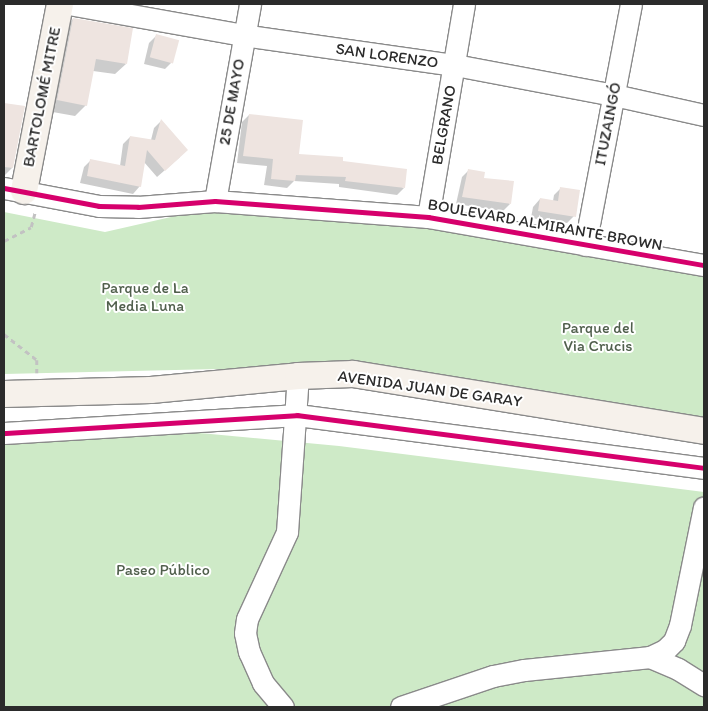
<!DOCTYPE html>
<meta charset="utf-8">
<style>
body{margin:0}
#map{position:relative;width:708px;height:711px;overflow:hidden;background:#fff;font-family:Itim,sans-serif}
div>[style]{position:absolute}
.green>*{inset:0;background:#ceeac7}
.shadow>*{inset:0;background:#0003}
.building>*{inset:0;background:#eee4e0;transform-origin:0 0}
.path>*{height:2.5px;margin-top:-1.25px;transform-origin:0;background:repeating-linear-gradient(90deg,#c2c2c2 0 5px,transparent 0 9px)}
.roads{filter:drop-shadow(1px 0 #8a8a8a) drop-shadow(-1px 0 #8a8a8a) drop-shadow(0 1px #8a8a8a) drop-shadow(0 -1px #8a8a8a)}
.minor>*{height:21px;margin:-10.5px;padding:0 10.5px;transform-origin:10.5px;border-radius:10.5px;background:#fff}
.major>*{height:26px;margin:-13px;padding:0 13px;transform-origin:13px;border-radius:13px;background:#f6f1eb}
.cycleway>*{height:5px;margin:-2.5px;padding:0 2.5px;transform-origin:2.5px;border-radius:2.5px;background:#d6006c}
span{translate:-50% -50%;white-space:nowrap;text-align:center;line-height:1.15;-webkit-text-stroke:4px #fff;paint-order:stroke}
.street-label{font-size:16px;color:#2b2b2b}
.park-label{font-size:16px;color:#505f4c}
.frame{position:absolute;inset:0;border:5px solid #2b2b2b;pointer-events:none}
</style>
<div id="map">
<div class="green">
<i style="clip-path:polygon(215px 207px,426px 223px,704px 269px,704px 434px,403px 387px,218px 369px,4px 374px,4px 212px,105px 232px)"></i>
<i style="clip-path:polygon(69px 432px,200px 433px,339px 446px,704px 492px,704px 707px,4px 707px,4px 437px)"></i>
</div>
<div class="shadow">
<i style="clip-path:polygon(73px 19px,126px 64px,115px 74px,93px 71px,86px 105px,75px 116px,47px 111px,62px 30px)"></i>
<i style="clip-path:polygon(156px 36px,172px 62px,165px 69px,144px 64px,149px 43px)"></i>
<i style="clip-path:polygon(4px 104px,24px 108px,12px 168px,5px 175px)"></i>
<i style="clip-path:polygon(249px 115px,297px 156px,342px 162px,404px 188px,397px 195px,339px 187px,339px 184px,294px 181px,287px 188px,264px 185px,267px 166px,237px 163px,242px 122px)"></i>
<i style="clip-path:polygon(161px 121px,180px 157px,157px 177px,144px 162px,140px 186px,133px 194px,80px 183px,84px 167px,91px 160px,120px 166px,123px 144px,130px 137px,151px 140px,154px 128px)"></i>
<i style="clip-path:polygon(469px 170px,483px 179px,510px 204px,503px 211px,456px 204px,462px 177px)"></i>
<i style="clip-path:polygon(561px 188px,574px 216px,567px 223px,531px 218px,533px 207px,540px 199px,553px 201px,554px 195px)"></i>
</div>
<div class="building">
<i style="clip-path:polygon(73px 18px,133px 28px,127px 64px,96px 59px,87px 106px,57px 100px)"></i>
<i style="left:156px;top:34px;width:24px;height:24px;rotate:15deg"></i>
<i style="clip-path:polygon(4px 103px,25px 106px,13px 168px,4px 167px)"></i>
<i style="clip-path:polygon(249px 114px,303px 120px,299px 154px,343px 157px,343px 161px,407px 169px,405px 188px,345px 181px,346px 177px,296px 175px,295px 181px,271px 179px,273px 159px,243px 156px)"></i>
<i style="clip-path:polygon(161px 119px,188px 150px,165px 171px,147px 150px,141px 187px,87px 176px,90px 159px,125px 166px,130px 136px,155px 140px)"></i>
<i style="clip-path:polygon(468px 169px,485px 172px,484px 178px,514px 181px,511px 204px,462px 197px)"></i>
<i style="clip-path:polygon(560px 187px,580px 190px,576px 217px,538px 211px,540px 198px,558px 201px)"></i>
</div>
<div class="path">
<i style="left:4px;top:241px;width:30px;rotate:-27deg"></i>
<i style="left:31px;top:227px;width:16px;rotate:-75deg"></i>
<i style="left:4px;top:334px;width:42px;rotate:38.2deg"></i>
<i style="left:37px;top:360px;width:13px;rotate:90deg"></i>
</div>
<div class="roads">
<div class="minor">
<i style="left:69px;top:4px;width:177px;rotate:10.1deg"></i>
<i style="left:243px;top:35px;width:214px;rotate:8.1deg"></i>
<i style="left:455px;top:65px;width:162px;rotate:10.7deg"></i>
<i style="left:614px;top:95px;width:92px;rotate:12.5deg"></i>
<i style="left:4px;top:188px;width:97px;rotate:10.7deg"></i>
<i style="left:99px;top:206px;width:39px;rotate:1deg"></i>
<i style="left:138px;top:207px;width:77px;rotate:-4.5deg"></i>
<i style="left:215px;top:201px;width:214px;rotate:4.3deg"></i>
<i style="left:428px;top:217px;width:280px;rotate:9.9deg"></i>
<i style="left:215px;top:201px;width:200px;rotate:-79.9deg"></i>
<i style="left:428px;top:217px;width:216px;rotate:-80.4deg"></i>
<i style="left:585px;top:245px;width:245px;rotate:-79.2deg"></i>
<i style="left:4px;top:433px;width:294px;rotate:-3.5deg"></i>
<i style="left:297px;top:415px;width:410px;rotate:7.4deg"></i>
<i style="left:650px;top:657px;width:30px;rotate:23deg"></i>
<i style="left:678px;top:669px;width:31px;rotate:32deg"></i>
<i style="left:283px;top:707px;width:31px;rotate:-130deg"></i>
<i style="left:263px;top:683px;width:34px;rotate:-114deg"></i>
<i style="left:249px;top:652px;width:19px;rotate:-102deg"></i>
<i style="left:245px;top:633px;width:14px;rotate:-82deg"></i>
<i style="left:247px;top:619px;width:96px;rotate:-65.3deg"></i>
<i style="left:287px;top:532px;width:156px;rotate:-86deg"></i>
<i style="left:401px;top:707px;width:97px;rotate:-18.6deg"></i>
<i style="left:493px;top:676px;width:32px;rotate:-11deg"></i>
<i style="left:524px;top:670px;width:127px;rotate:-5.9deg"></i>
<i style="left:650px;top:657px;width:17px;rotate:-25deg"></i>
<i style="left:665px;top:650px;width:13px;rotate:-45deg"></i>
<i style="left:674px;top:641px;width:17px;rotate:-69deg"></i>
<i style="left:680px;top:625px;width:120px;rotate:-78.5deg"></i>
</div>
<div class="major">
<i style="left:24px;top:191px;width:190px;rotate:-79.1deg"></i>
<i style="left:4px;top:394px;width:147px;rotate:-1.6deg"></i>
<i style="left:151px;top:390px;width:148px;rotate:-5.4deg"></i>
<i style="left:298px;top:376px;width:55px;rotate:-2.1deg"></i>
<i style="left:353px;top:374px;width:356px;rotate:9.2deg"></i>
</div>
</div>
<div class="cycleway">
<i style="left:4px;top:188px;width:97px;rotate:10.7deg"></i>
<i style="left:99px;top:206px;width:39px;rotate:1deg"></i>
<i style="left:138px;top:207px;width:77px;rotate:-4.5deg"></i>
<i style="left:215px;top:201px;width:214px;rotate:4.3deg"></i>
<i style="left:428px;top:217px;width:280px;rotate:9.9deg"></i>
<i style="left:4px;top:433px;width:294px;rotate:-3.5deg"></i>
<i style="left:297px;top:415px;width:410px;rotate:7.4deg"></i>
</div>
<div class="street-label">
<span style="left:387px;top:56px;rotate:8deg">SAN LORENZO</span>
<span style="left:42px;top:97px;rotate:-79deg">BARTOLOMÉ MITRE</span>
<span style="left:232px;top:102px;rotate:-80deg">25 DE MAYO</span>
<span style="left:608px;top:124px;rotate:-79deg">ITUZAINGÓ</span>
<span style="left:444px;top:125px;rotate:-80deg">BELGRANO</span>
<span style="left:545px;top:225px;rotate:10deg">BOULEVARD ALMIRANTE BROWN</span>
<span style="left:430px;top:389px;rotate:8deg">AVENIDA JUAN DE GARAY</span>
</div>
<div class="park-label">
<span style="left:145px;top:297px">Parque de La<br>Media Luna</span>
<span style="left:598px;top:337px">Parque del<br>Via Crucis</span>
<span style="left:163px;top:570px">Paseo Público</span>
</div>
<div class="frame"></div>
</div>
